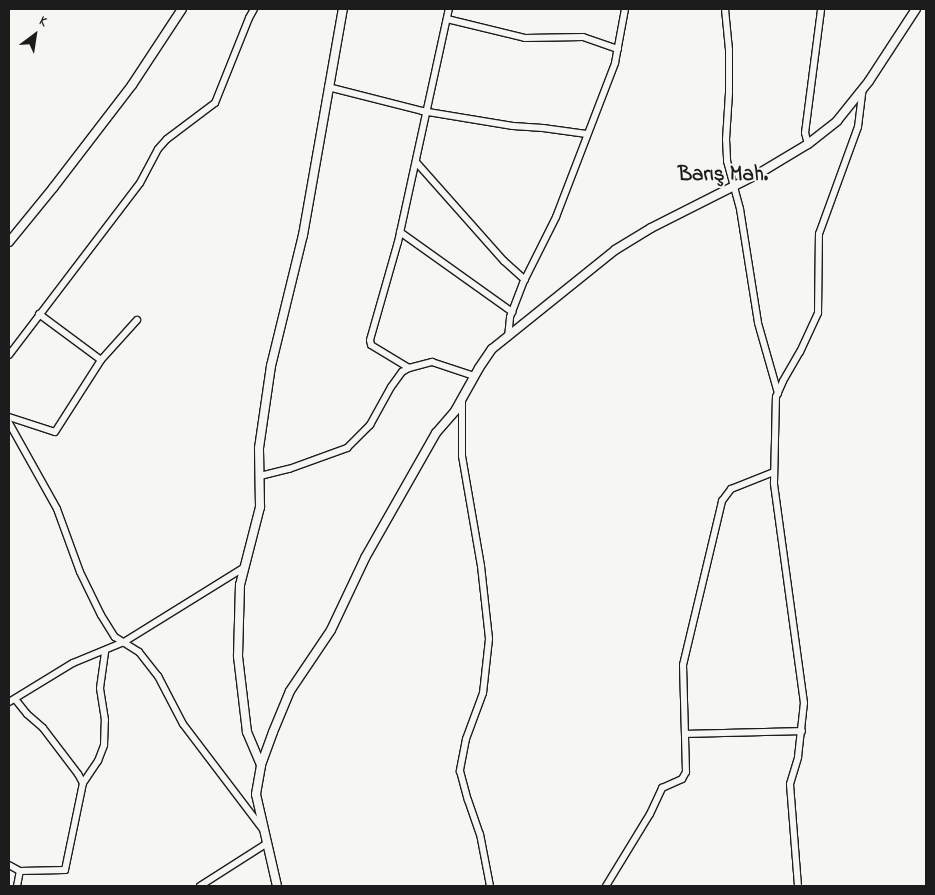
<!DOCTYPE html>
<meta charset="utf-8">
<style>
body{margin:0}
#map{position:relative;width:935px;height:895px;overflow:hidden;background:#f6f6f2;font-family:"Indie Flower",sans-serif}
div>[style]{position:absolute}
.roads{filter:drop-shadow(1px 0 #1c1c1c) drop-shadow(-1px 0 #1c1c1c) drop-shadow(0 1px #1c1c1c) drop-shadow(0 -1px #1c1c1c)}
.minor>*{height:6px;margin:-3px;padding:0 3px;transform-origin:3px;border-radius:3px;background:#f6f6f2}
.tertiary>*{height:8px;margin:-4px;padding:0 4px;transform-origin:4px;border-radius:4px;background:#f6f6f2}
span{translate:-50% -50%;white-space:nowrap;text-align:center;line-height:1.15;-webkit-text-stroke:4px #f6f6f2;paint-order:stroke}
.district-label{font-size:21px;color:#1c1c1c;font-weight:700}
.frame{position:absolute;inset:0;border:10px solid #1c1c1c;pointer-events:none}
.north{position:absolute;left:10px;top:10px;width:50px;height:50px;-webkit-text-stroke:4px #f6f6f2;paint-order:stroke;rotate:31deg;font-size:14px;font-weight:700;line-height:20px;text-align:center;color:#1c1c1c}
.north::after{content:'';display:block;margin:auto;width:18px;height:22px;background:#1c1c1c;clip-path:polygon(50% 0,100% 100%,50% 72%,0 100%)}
</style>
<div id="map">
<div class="roads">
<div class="minor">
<i style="left:725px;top:9px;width:41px;rotate:84.4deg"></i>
<i style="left:729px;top:50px;width:43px;rotate:90deg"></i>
<i style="left:729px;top:93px;width:46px;rotate:93.7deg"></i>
<i style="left:726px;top:139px;width:22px;rotate:87deg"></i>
<i style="left:727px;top:161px;width:50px;rotate:74.8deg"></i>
<i style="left:740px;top:209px;width:115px;rotate:81deg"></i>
<i style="left:758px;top:323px;width:73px;rotate:74.1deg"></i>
<i style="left:447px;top:19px;width:80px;rotate:13.7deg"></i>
<i style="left:525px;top:38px;width:58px;rotate:-1deg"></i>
<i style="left:583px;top:37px;width:37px;rotate:19deg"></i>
<i style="left:328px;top:87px;width:97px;rotate:14.3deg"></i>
<i style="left:422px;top:111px;width:92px;rotate:9.4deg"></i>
<i style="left:513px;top:126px;width:30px;rotate:4deg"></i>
<i style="left:543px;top:128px;width:44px;rotate:7.8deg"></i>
<i style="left:808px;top:144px;width:11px;rotate:-105deg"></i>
<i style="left:805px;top:133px;width:125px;rotate:-82.6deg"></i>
<i style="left:416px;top:162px;width:132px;rotate:48.4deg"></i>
<i style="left:504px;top:261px;width:28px;rotate:42deg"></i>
<i style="left:400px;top:232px;width:138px;rotate:35.5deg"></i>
<i style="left:39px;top:314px;width:77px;rotate:36.6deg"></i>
<i style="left:508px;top:337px;width:20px;rotate:-84deg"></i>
<i style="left:510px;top:317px;width:36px;rotate:-69deg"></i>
<i style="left:523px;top:283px;width:74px;rotate:-63.4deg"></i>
<i style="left:556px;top:217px;width:165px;rotate:-69deg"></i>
<i style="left:615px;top:63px;width:55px;rotate:-79.5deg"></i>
<i style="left:9px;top:355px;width:216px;rotate:-52.7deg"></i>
<i style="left:140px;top:183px;width:38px;rotate:-62deg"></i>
<i style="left:158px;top:149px;width:13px;rotate:-48deg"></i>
<i style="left:167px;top:139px;width:60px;rotate:-36.9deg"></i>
<i style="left:215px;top:103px;width:92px;rotate:-68.2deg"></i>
<i style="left:249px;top:18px;width:10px;rotate:-61deg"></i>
<i style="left:409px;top:368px;width:44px;rotate:-148.8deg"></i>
<i style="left:371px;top:345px;width:5px;rotate:-101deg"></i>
<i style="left:370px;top:340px;width:102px;rotate:-74.1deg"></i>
<i style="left:398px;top:242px;width:239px;rotate:-77.7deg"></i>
<i style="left:462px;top:400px;width:56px;rotate:90deg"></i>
<i style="left:462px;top:456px;width:112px;rotate:80.2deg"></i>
<i style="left:481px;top:566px;width:73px;rotate:83.7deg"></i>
<i style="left:489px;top:639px;width:54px;rotate:96.3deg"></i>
<i style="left:483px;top:693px;width:49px;rotate:110.3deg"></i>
<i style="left:466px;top:739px;width:33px;rotate:101deg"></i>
<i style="left:460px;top:771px;width:30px;rotate:75deg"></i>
<i style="left:468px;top:800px;width:36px;rotate:71deg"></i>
<i style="left:480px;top:834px;width:53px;rotate:79.1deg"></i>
<i style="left:9px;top:417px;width:48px;rotate:18.1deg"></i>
<i style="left:55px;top:432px;width:85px;rotate:-57.4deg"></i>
<i style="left:101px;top:360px;width:54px;rotate:-48deg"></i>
<i style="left:9px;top:423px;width:98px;rotate:60.8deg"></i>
<i style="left:57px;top:509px;width:67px;rotate:69.9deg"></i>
<i style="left:80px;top:572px;width:48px;rotate:64deg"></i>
<i style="left:101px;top:615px;width:26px;rotate:58deg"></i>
<i style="left:115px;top:637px;width:28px;rotate:32deg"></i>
<i style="left:139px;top:652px;width:31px;rotate:52deg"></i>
<i style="left:158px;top:676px;width:54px;rotate:62.5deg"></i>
<i style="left:183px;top:724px;width:131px;rotate:52.8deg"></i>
<i style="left:260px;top:476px;width:30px;rotate:-14deg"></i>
<i style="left:289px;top:469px;width:62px;rotate:-19.9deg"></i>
<i style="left:347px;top:448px;width:33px;rotate:-45deg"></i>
<i style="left:370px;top:425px;width:43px;rotate:-61.1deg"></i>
<i style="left:391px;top:387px;width:19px;rotate:-54deg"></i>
<i style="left:402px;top:372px;width:8px;rotate:-30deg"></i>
<i style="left:409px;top:368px;width:24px;rotate:-15deg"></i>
<i style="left:432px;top:362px;width:44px;rotate:18.4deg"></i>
<i style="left:15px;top:699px;width:19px;rotate:51deg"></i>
<i style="left:27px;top:714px;width:21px;rotate:41deg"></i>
<i style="left:43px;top:728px;width:58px;rotate:52.7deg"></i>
<i style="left:78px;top:774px;width:10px;rotate:61deg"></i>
<i style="left:9px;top:702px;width:75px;rotate:-31.4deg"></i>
<i style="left:73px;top:663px;width:55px;rotate:-22.4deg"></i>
<i style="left:124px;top:642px;width:142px;rotate:-31.8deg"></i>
<i style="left:686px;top:734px;width:116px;rotate:-1.5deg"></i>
<i style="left:9px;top:865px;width:13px;rotate:29deg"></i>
<i style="left:20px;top:871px;width:45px;rotate:-1.3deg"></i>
<i style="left:65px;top:870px;width:89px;rotate:-78.3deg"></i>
<i style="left:83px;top:783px;width:27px;rotate:-56deg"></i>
<i style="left:98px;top:761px;width:17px;rotate:-69deg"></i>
<i style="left:104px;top:745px;width:25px;rotate:-88deg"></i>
<i style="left:105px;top:720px;width:32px;rotate:-99deg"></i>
<i style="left:100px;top:688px;width:37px;rotate:-82deg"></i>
<i style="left:17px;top:886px;width:15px;rotate:-79deg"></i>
<i style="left:200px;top:886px;width:78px;rotate:-32.5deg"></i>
<i style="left:606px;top:886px;width:84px;rotate:-58.6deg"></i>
<i style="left:650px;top:814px;width:29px;rotate:-65deg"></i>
<i style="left:662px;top:788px;width:22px;rotate:-24deg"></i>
<i style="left:682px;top:779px;width:8px;rotate:-60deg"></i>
<i style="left:686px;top:772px;width:107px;rotate:-91.6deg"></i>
<i style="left:683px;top:665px;width:169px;rotate:-76.6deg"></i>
<i style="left:722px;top:501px;width:15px;rotate:-53deg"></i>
<i style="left:731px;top:489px;width:46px;rotate:-21.6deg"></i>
<i style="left:798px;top:886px;width:102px;rotate:-94.5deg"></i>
<i style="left:790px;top:784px;width:28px;rotate:-73deg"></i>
<i style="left:798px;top:757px;width:54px;rotate:-83.7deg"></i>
<i style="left:804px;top:703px;width:222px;rotate:-97.8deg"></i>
<i style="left:774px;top:483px;width:86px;rotate:-88.7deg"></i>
<i style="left:776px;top:397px;width:17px;rotate:-66deg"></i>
<i style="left:783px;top:381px;width:34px;rotate:-60deg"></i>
<i style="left:800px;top:352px;width:43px;rotate:-65.2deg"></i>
<i style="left:818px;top:313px;width:79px;rotate:-89.3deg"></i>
<i style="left:819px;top:234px;width:114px;rotate:-70deg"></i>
<i style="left:858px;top:127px;width:38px;rotate:-83deg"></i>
</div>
<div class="tertiary">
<i style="left:9px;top:242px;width:70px;rotate:-50.8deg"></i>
<i style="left:53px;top:188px;width:130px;rotate:-52.5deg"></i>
<i style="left:132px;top:85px;width:91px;rotate:-56.7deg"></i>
<i style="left:261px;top:765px;width:36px;rotate:-113deg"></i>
<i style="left:247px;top:732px;width:77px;rotate:-96.8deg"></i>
<i style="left:238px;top:656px;width:71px;rotate:-88.4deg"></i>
<i style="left:240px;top:585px;width:81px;rotate:-75.6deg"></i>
<i style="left:260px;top:507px;width:59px;rotate:-91deg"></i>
<i style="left:259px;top:448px;width:83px;rotate:-81.7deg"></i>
<i style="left:271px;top:366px;width:135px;rotate:-76.3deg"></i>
<i style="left:303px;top:235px;width:230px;rotate:-80deg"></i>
<i style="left:277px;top:886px;width:94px;rotate:-102.9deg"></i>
<i style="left:256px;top:794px;width:29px;rotate:-80deg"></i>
<i style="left:261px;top:765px;width:35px;rotate:-70deg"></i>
<i style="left:273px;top:732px;width:44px;rotate:-67.5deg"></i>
<i style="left:290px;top:691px;width:73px;rotate:-56.1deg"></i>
<i style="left:331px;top:630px;width:80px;rotate:-64.7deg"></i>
<i style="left:365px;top:558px;width:144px;rotate:-60.4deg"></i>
<i style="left:436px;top:433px;width:29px;rotate:-49deg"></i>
<i style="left:455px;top:411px;width:49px;rotate:-60.8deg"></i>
<i style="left:479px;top:368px;width:23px;rotate:-56deg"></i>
<i style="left:492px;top:349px;width:158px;rotate:-38.8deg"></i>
<i style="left:615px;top:250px;width:42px;rotate:-31.4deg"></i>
<i style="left:651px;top:228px;width:120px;rotate:-26.8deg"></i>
<i style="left:758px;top:174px;width:58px;rotate:-31deg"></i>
<i style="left:808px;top:144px;width:37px;rotate:-38deg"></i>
<i style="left:837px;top:121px;width:51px;rotate:-51.3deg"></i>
<i style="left:869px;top:81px;width:86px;rotate:-56.9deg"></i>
</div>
</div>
<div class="district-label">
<span style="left:723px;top:175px">Barış Mah.</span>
</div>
<div class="frame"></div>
<div class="north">K</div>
</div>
